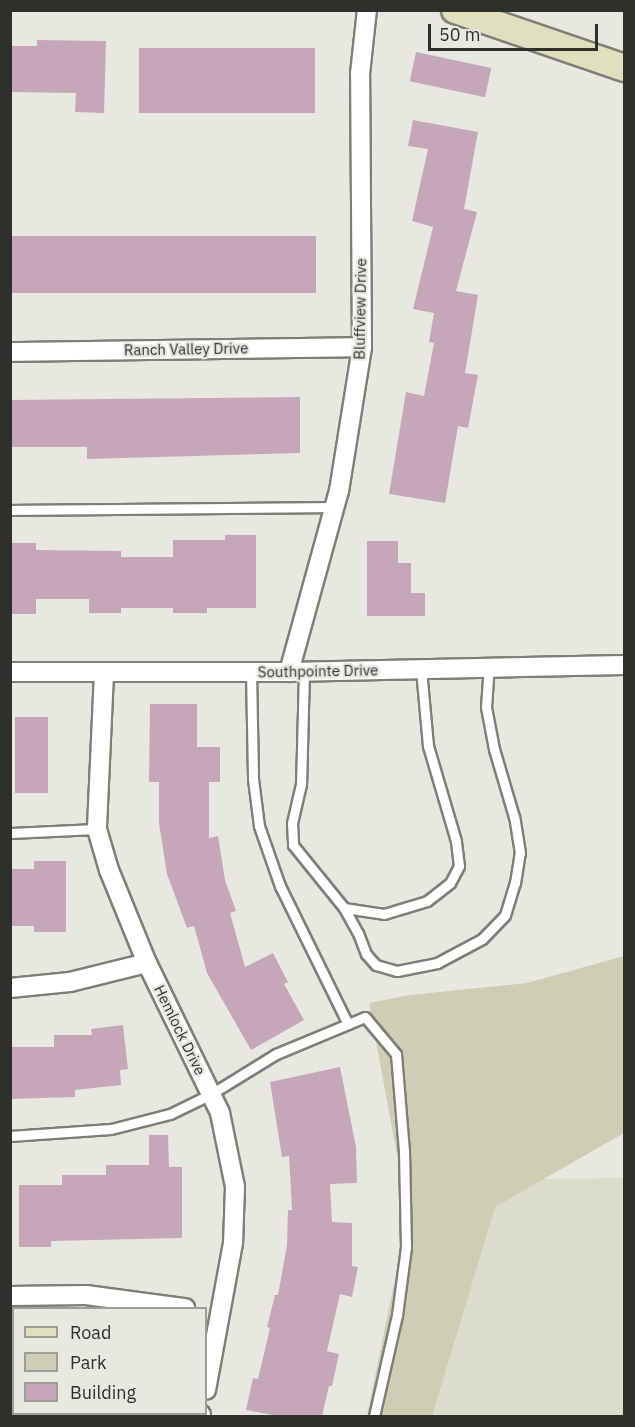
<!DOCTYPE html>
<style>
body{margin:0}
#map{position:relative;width:635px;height:1427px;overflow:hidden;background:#e8e8e0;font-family:"IBM Plex Sans",sans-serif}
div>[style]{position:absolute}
.built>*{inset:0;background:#dcdccc}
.green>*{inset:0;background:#ceceb4}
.building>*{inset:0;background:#c6a7b9;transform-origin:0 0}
.roads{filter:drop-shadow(2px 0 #7f7f77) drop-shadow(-2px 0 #7f7f77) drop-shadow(0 2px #7f7f77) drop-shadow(0 -2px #7f7f77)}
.lane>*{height:9px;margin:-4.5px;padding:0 4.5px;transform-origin:4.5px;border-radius:4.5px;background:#fff}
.street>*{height:18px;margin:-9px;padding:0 9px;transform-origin:9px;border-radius:9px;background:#fff}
.secondary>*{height:26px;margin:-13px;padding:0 13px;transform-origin:13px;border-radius:13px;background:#e1e0be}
span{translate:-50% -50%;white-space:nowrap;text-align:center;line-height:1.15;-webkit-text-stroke:4.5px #e8e8e0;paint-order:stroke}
.street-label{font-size:15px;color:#2f2f2c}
.frame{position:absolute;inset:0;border:12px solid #2f2f2c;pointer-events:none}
.legend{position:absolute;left:12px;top:1307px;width:195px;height:108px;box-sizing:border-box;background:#e8e8e0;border:2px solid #9e9e98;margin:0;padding:8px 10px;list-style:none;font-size:18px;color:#2f2f2c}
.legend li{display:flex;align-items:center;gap:12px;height:30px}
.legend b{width:30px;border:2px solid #9e9e98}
.scale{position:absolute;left:428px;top:24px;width:170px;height:27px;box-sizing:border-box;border:3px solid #2f2f2c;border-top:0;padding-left:8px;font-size:18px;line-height:21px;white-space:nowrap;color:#2f2f2c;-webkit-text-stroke:4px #e8e8e0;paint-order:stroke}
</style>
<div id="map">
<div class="built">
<i style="clip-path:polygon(624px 1178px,624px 1416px,369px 1416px,401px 1341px,399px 1180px)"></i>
</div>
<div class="green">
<i style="clip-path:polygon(624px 956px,624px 1133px,495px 1207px,432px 1416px,367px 1416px,408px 1215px,369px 1003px,410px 995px,527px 983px)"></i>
</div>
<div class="building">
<i style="clip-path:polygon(37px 40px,106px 41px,104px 113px,75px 112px,76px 93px,10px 92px,10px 46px,37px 46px)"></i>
<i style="left:315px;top:48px;width:65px;height:176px;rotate:90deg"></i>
<i style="left:416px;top:52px;width:77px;height:30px;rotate:12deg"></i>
<i style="clip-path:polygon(413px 120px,478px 132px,464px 209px,477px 212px,456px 291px,478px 295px,465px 373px,478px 375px,468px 428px,458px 426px,445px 503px,389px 494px,406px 392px,424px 396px,434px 343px,429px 342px,434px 313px,413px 309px,433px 227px,412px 221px,428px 149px,408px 146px)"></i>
<i style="left:316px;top:236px;width:57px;height:306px;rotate:90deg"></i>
<i style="clip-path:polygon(300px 397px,300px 453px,87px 459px,87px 447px,10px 447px,10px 400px)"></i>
<i style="clip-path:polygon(225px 535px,256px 535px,256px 608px,207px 608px,207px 613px,173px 613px,173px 608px,121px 608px,121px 613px,89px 613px,89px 599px,36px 599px,36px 614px,10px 614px,10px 543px,36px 543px,36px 550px,121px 551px,121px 557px,173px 557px,173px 540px,225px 540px)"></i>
<i style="clip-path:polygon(367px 541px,398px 541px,398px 563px,411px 563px,411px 593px,425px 593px,425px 616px,367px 616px)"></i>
<i style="clip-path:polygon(150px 704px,197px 704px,197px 747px,220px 747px,220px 782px,209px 782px,209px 838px,218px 836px,225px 880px,236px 911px,230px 913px,245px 967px,273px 953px,288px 982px,284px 984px,304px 1020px,251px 1050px,207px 973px,194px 926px,187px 928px,167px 874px,159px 823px,159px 782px,149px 782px)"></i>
<i style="left:15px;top:717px;width:33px;height:76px"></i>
<i style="clip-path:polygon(34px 861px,66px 861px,66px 932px,34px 932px,34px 926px,10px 926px,10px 869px,34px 869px)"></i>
<i style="clip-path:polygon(123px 1025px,128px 1069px,120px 1070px,121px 1085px,75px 1090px,75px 1097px,10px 1099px,10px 1047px,54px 1047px,54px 1035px,92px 1035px,91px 1029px)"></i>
<i style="clip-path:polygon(340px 1067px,356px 1147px,357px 1183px,330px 1184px,332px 1222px,352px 1223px,352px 1266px,358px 1267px,352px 1297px,340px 1294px,327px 1351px,339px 1354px,332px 1386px,329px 1386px,322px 1416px,278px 1416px,246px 1410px,253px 1378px,258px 1379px,270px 1328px,267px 1327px,275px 1295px,278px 1295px,287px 1245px,288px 1210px,292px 1210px,289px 1156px,282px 1157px,270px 1082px)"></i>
<i style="clip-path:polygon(149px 1135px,168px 1135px,169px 1167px,182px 1167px,182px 1238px,51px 1241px,51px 1247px,19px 1247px,19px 1185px,62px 1185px,62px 1175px,106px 1175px,106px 1165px,149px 1165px)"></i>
</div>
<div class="roads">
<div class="lane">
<i style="left:10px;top:510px;width:325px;rotate:-0.5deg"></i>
<i style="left:251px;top:672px;width:107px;rotate:88.9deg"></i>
<i style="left:253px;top:779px;width:47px;rotate:82.7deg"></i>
<i style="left:259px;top:826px;width:64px;rotate:70.7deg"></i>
<i style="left:280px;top:886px;width:154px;rotate:63.8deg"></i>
<i style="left:304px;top:672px;width:112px;rotate:91.5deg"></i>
<i style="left:301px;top:784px;width:40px;rotate:103deg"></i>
<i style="left:292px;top:823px;width:22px;rotate:87deg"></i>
<i style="left:293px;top:845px;width:81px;rotate:51deg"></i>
<i style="left:344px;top:908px;width:40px;rotate:8.5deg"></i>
<i style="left:384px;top:914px;width:45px;rotate:-16.8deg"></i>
<i style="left:427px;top:901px;width:29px;rotate:-38deg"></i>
<i style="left:450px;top:883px;width:19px;rotate:-62deg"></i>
<i style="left:459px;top:866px;width:25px;rotate:-97deg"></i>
<i style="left:456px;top:841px;width:99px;rotate:-106.4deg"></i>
<i style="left:428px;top:746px;width:77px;rotate:-95.2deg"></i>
<i style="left:10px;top:833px;width:87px;rotate:-2.6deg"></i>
<i style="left:344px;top:908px;width:29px;rotate:61deg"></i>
<i style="left:358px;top:933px;width:22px;rotate:69deg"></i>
<i style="left:366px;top:954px;width:15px;rotate:48deg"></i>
<i style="left:376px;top:965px;width:22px;rotate:16deg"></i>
<i style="left:397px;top:971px;width:41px;rotate:-11.3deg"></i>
<i style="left:437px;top:963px;width:51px;rotate:-28.1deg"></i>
<i style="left:482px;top:939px;width:33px;rotate:-46deg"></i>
<i style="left:505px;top:915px;width:34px;rotate:-73deg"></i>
<i style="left:515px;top:883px;width:30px;rotate:-81deg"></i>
<i style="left:520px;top:853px;width:36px;rotate:-99deg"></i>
<i style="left:514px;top:817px;width:71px;rotate:-106.4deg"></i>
<i style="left:494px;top:749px;width:43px;rotate:-100.8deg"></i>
<i style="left:486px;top:707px;width:39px;rotate:-86deg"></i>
<i style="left:10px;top:1136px;width:101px;rotate:-4deg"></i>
<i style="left:111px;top:1129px;width:61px;rotate:-14.3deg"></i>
<i style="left:170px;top:1114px;width:46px;rotate:-26deg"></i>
<i style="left:211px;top:1094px;width:76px;rotate:-31.6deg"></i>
<i style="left:276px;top:1054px;width:96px;rotate:-22.6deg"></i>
<i style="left:365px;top:1017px;width:48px;rotate:50deg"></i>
<i style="left:396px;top:1054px;width:97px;rotate:85.3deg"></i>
<i style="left:404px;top:1151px;width:96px;rotate:88.8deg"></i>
<i style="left:406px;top:1247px;width:69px;rotate:97.5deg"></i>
<i style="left:397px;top:1315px;width:104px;rotate:102.8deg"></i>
</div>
<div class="street">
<i style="left:10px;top:352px;width:352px;rotate:-0.8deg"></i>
<i style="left:10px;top:672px;width:279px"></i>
<i style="left:289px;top:672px;width:335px;rotate:-1.2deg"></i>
<i style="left:289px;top:672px;width:188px;rotate:-74.6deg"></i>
<i style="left:339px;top:491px;width:146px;rotate:-80.9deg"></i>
<i style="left:362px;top:347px;width:273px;rotate:-90.4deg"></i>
<i style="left:360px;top:74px;width:64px;rotate:-83.8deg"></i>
<i style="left:104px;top:673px;width:156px;rotate:92.6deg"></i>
<i style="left:97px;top:829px;width:43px;rotate:73.7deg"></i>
<i style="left:109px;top:870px;width:100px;rotate:67.8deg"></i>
<i style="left:147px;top:963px;width:167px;rotate:64deg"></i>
<i style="left:220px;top:1113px;width:76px;rotate:78.5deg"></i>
<i style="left:235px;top:1187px;width:56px;rotate:92deg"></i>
<i style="left:233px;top:1243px;width:149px;rotate:100.4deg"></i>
<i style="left:10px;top:988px;width:60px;rotate:-5.7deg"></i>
<i style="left:70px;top:982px;width:79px;rotate:-13.9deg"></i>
<i style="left:10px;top:1296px;width:76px;rotate:-0.8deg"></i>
<i style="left:86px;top:1295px;width:100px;rotate:7.5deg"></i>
<i style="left:200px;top:1416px;width:2px;rotate:-63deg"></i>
</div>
<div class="secondary">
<i style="left:455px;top:10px;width:179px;rotate:18.9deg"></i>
</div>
</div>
<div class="street-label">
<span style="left:360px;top:309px;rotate:-89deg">Bluffview Drive</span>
<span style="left:186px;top:349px;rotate:-1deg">Ranch Valley Drive</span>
<span style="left:318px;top:671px;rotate:-1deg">Southpointe Drive</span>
<span style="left:180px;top:1030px;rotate:64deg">Hemlock Drive</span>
</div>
<div class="frame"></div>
<ul class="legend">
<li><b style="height:8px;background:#e1e0be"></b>Road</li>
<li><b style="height:16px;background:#ceceb4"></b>Park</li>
<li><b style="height:16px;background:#c6a7b9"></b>Building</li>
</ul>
<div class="scale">50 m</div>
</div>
